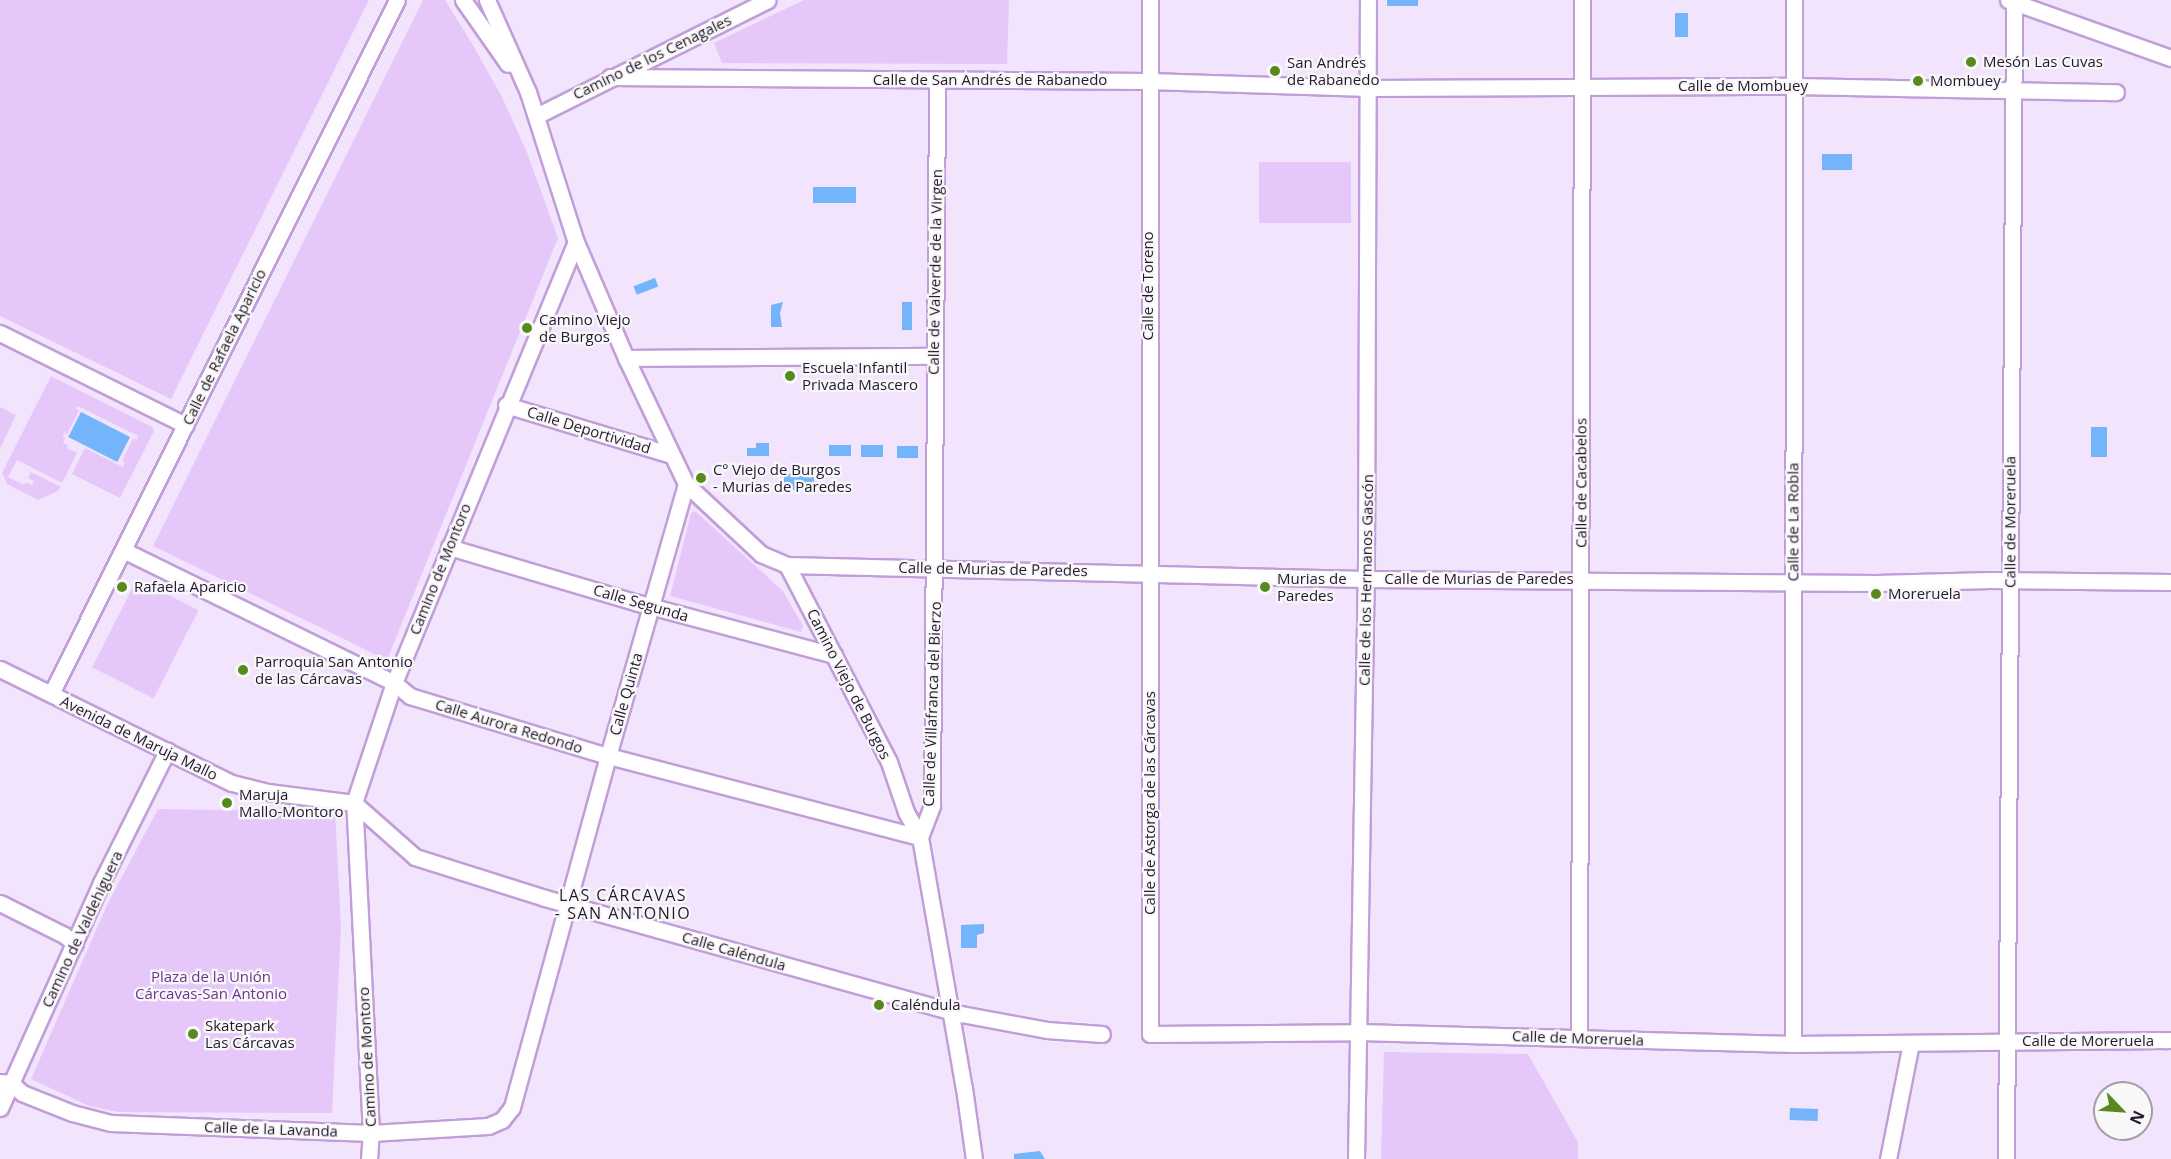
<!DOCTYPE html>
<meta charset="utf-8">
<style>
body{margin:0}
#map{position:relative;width:2171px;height:1159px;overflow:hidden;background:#f3e4fd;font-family:"Open Sans",sans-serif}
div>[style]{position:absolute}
.green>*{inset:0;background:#e5c8f9;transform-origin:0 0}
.water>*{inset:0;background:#73b4fb;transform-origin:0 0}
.roads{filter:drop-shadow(2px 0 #c29ed9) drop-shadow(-2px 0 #c29ed9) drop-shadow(0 2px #c29ed9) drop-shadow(0 -2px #c29ed9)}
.street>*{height:15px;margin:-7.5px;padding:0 7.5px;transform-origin:7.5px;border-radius:7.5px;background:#fff}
.dots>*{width:16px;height:16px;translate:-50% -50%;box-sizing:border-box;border:3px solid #f8f8f8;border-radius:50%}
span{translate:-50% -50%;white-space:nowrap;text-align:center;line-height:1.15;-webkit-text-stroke:4.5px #f8f8f8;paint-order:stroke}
.street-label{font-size:15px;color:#26182f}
.poi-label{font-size:15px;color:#26182f}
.left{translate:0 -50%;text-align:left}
.park-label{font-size:15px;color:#6f328f}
.neighbourhood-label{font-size:16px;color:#26182f;letter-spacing:1.5px}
.north{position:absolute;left:2093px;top:1081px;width:60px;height:60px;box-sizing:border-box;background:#f8f8f8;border:2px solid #a49ea8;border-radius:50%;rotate:115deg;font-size:16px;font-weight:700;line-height:24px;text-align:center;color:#26182f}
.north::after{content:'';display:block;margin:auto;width:21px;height:27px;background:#58891f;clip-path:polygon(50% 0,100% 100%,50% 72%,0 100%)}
</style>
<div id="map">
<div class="green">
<i style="clip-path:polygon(0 0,369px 0,171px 399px,0 316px)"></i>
<i style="clip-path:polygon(423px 0,445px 0,474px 47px,502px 97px,526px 150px,558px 238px,387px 660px,153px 546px)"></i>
<i style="clip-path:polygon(804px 0,1009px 0,1007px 64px,722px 63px,714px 43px)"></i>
<i style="left:1259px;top:162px;width:92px;height:61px"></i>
<i style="clip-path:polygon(51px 376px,152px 427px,154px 431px,120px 498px,72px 474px,85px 448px,123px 467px,125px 463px,122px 461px,133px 438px,137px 440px,138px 436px,78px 406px,76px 409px,79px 411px,67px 434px,64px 432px,63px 436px,65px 438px,63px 443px,68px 445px,67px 448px,77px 453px,62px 483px,17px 460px,8px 477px,24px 485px,25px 482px,32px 485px,34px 481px,28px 478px,31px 472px,61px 487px,58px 491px,38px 500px,7px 484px,2px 473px)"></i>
<i style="clip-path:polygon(0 407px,16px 415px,0 449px)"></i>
<i style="clip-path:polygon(695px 511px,783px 591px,803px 626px,801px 632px,670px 596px,691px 513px)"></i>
<i style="left:137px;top:579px;width:69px;height:99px;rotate:27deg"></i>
<i style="clip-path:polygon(158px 809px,335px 812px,341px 926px,332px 1113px,118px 1112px,89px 1106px,31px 1079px,108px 903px)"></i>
<i style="clip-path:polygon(1384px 1052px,1528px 1054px,1578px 1142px,1578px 1159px,1381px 1159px)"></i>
</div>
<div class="water">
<i style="left:1387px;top:0;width:31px;height:6px"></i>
<i style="left:1675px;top:13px;width:13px;height:24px"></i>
<i style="left:1822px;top:154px;width:30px;height:16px"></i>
<i style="left:813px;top:187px;width:43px;height:16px"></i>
<i style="left:655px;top:278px;width:9px;height:23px;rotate:69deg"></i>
<i style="clip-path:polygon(783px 302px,780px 313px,782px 327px,771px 327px,771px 305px)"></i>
<i style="left:902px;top:302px;width:10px;height:28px"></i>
<i style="left:81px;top:412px;width:55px;height:28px;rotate:27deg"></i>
<i style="left:2091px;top:427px;width:16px;height:30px"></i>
<i style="clip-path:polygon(756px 443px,769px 443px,769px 456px,747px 456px,747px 448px,756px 448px)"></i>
<i style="left:829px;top:445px;width:22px;height:11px"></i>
<i style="left:883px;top:445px;width:12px;height:22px;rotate:90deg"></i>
<i style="left:897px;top:446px;width:21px;height:12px"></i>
<i style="left:784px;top:474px;width:30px;height:16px"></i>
<i style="clip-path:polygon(984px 924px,984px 933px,977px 935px,977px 948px,961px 948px,961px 925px)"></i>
<i style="left:1790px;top:1108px;width:28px;height:12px;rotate:2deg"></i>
<i style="clip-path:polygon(1040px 1151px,1045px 1159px,1014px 1159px,1014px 1154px)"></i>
</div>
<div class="roads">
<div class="street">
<i style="left:463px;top:0;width:78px;rotate:54.9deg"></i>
<i style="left:487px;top:0;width:101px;rotate:66deg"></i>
<i style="left:528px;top:92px;width:157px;rotate:72.3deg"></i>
<i style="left:576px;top:242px;width:126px;rotate:66.7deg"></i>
<i style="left:626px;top:358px;width:140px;rotate:64.5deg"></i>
<i style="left:686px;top:484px;width:103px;rotate:43deg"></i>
<i style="left:761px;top:554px;width:28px;rotate:23deg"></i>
<i style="left:787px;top:565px;width:579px;rotate:1.39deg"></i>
<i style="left:1366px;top:579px;width:510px;rotate:0.45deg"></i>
<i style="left:1876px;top:583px;width:114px;rotate:-1.5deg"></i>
<i style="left:1990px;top:580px;width:181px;rotate:0.6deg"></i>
<i style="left:1150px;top:0;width:1034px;rotate:90deg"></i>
<i style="left:1150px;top:1034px;width:209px;rotate:-0.5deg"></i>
<i style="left:1359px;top:1032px;width:434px;rotate:1.6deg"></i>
<i style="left:1793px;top:1044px;width:378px;rotate:-0.6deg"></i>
<i style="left:2008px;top:0;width:173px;rotate:19.6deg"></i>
<i style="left:610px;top:77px;width:538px;rotate:0.43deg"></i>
<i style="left:1148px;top:81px;width:221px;rotate:1.8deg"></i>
<i style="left:1369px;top:88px;width:426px;rotate:-0.3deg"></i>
<i style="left:1795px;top:86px;width:321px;rotate:1.1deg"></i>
<i style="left:536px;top:116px;width:259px;rotate:-26.6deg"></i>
<i style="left:0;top:333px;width:207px;rotate:26.4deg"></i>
<i style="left:626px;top:358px;width:308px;rotate:-0.4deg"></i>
<i style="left:506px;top:405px;width:173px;rotate:16.8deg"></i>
<i style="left:449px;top:547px;width:197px;rotate:16.5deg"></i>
<i style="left:638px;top:603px;width:203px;rotate:14.9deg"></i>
<i style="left:123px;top:550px;width:302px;rotate:26.1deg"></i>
<i style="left:394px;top:683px;width:21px;rotate:39deg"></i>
<i style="left:410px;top:696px;width:207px;rotate:16.9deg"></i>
<i style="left:608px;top:756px;width:322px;rotate:14.6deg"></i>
<i style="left:787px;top:565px;width:222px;rotate:62.6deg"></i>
<i style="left:889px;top:762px;width:53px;rotate:71.2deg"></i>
<i style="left:906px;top:812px;width:29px;rotate:61deg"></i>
<i style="left:920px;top:837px;width:255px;rotate:80.1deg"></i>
<i style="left:964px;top:1088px;width:72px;rotate:82deg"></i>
<i style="left:0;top:669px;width:258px;rotate:26.2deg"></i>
<i style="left:232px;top:783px;width:37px;rotate:14deg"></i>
<i style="left:268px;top:792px;width:87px;rotate:7.3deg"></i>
<i style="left:51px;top:694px;width:775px;rotate:-63.5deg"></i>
<i style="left:354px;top:803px;width:81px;rotate:41.5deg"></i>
<i style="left:415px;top:857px;width:136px;rotate:17.5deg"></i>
<i style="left:545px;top:898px;width:432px;rotate:15.6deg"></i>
<i style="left:961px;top:1014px;width:87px;rotate:10.5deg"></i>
<i style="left:1047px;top:1030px;width:55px;rotate:4.2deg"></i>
<i style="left:920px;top:837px;width:34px;rotate:-69deg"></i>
<i style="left:932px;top:805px;width:724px;rotate:-89.6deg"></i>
<i style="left:0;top:903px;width:72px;rotate:26.6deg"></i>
<i style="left:64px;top:935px;width:14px;rotate:39deg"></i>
<i style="left:1579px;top:1038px;width:1038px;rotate:-89.83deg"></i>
<i style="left:1793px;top:1044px;width:1044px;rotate:-89.95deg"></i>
<i style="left:0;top:1082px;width:11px;rotate:5deg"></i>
<i style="left:11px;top:1083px;width:15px;rotate:42deg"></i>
<i style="left:22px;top:1093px;width:54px;rotate:21.8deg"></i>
<i style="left:72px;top:1113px;width:40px;rotate:14.4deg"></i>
<i style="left:111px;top:1123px;width:260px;rotate:2.2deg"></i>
<i style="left:371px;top:1133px;width:117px;rotate:-3.4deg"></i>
<i style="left:488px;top:1126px;width:15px;rotate:-23deg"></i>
<i style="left:502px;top:1120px;width:16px;rotate:-52deg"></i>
<i style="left:512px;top:1107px;width:364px;rotate:-74.7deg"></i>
<i style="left:608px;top:756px;width:283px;rotate:-74deg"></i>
<i style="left:0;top:1108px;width:247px;rotate:-65.8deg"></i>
<i style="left:101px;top:883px;width:148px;rotate:-63.4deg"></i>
<i style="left:369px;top:1159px;width:26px;rotate:-86deg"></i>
<i style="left:371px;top:1133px;width:330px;rotate:-92.9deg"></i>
<i style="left:354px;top:803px;width:126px;rotate:-71.6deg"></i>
<i style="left:394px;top:683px;width:477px;rotate:-67.6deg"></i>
<i style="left:1356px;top:1159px;width:599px;rotate:-89.04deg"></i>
<i style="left:1366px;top:560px;width:560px;rotate:-89.8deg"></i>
<i style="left:1888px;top:1159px;width:118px;rotate:-78.8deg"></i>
<i style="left:2006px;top:1159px;width:1158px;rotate:-89.6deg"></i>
</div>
</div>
<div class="dots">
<i style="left:1971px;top:62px;background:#58891f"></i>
<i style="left:1275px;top:71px;background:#58891f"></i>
<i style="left:1918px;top:81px;background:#58891f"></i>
<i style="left:527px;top:328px;background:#58891f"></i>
<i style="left:790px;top:376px;background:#58891f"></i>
<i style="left:701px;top:478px;background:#58891f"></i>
<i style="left:122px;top:587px;background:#58891f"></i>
<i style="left:1265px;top:587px;background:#58891f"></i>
<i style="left:1876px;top:594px;background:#58891f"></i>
<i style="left:243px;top:670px;background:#58891f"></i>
<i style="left:227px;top:803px;background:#58891f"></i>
<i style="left:879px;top:1005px;background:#58891f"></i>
<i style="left:193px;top:1034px;background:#58891f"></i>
</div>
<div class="street-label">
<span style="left:652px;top:57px;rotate:-26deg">Camino de los Cenagales</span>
<span style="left:990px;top:80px">Calle de San Andrés de Rabanedo</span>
<span style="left:1743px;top:86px">Calle de Mombuey</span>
<span style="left:935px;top:272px;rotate:-89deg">Calle de Valverde de la Virgen</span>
<span style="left:1148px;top:286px;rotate:-90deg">Calle de Toreno</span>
<span style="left:224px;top:347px;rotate:-64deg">Calle de Rafaela Aparicio</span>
<span style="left:589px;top:430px;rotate:17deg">Calle Deportividad</span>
<span style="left:1581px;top:483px;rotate:-90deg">Calle de Cacabelos</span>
<span style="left:1793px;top:522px;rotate:-90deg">Calle de La Robla</span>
<span style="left:2010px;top:522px;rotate:-90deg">Calle de Moreruela</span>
<span style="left:440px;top:569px;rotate:-68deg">Camino de Montoro</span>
<span style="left:993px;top:569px;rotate:1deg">Calle de Murias de Paredes</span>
<span style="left:1479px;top:579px">Calle de Murias de Paredes</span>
<span style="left:1366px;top:580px;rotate:-89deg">Calle de los Hermanos Gascón</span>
<span style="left:641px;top:603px;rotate:16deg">Calle Segunda</span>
<span style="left:849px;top:684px;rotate:63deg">Camino Viejo de Burgos</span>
<span style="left:626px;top:694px;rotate:-74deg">Calle Quinta</span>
<span style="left:932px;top:704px;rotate:-88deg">Calle de Villafranca del Bierzo</span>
<span style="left:509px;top:726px;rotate:17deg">Calle Aurora Redondo</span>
<span style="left:139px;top:738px;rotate:26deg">Avenida de Maruja Mallo</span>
<span style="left:1150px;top:803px;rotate:-90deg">Calle de Astorga de las Cárcavas</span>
<span style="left:82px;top:929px;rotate:-65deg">Camino de Valdehiguera</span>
<span style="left:734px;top:951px;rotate:16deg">Calle Caléndula</span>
<span style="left:1578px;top:1038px;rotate:2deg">Calle de Moreruela</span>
<span style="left:2088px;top:1041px">Calle de Moreruela</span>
<span style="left:367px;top:1057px;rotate:-93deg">Camino de Montoro</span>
<span style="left:271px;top:1129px;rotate:2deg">Calle de la Lavanda</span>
</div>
<div class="poi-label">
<span class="left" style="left:1287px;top:71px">San Andrés<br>de Rabanedo</span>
<span class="left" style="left:1983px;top:62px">Mesón Las Cuvas</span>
<span class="left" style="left:1930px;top:81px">Mombuey</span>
<span class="left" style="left:539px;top:328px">Camino Viejo<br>de Burgos</span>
<span class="left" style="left:802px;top:376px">Escuela Infantil<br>Privada Mascero</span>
<span class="left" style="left:713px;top:478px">Cº Viejo de Burgos<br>- Murias de Paredes</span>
<span class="left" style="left:1277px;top:587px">Murias de<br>Paredes</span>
<span class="left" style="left:134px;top:587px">Rafaela Aparicio</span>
<span class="left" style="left:1888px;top:594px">Moreruela</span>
<span class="left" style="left:255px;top:670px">Parroquia San Antonio<br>de las Cárcavas</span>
<span class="left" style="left:239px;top:803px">Maruja<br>Mallo-Montoro</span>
<span class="left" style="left:891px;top:1005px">Caléndula</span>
<span class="left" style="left:205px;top:1034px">Skatepark<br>Las Cárcavas</span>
</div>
<div class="park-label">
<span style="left:211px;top:985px">Plaza de la Unión<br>Cárcavas-San Antonio</span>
</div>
<div class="neighbourhood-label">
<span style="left:623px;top:904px">LAS CÁRCAVAS<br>- SAN ANTONIO</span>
</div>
<div class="north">N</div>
</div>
